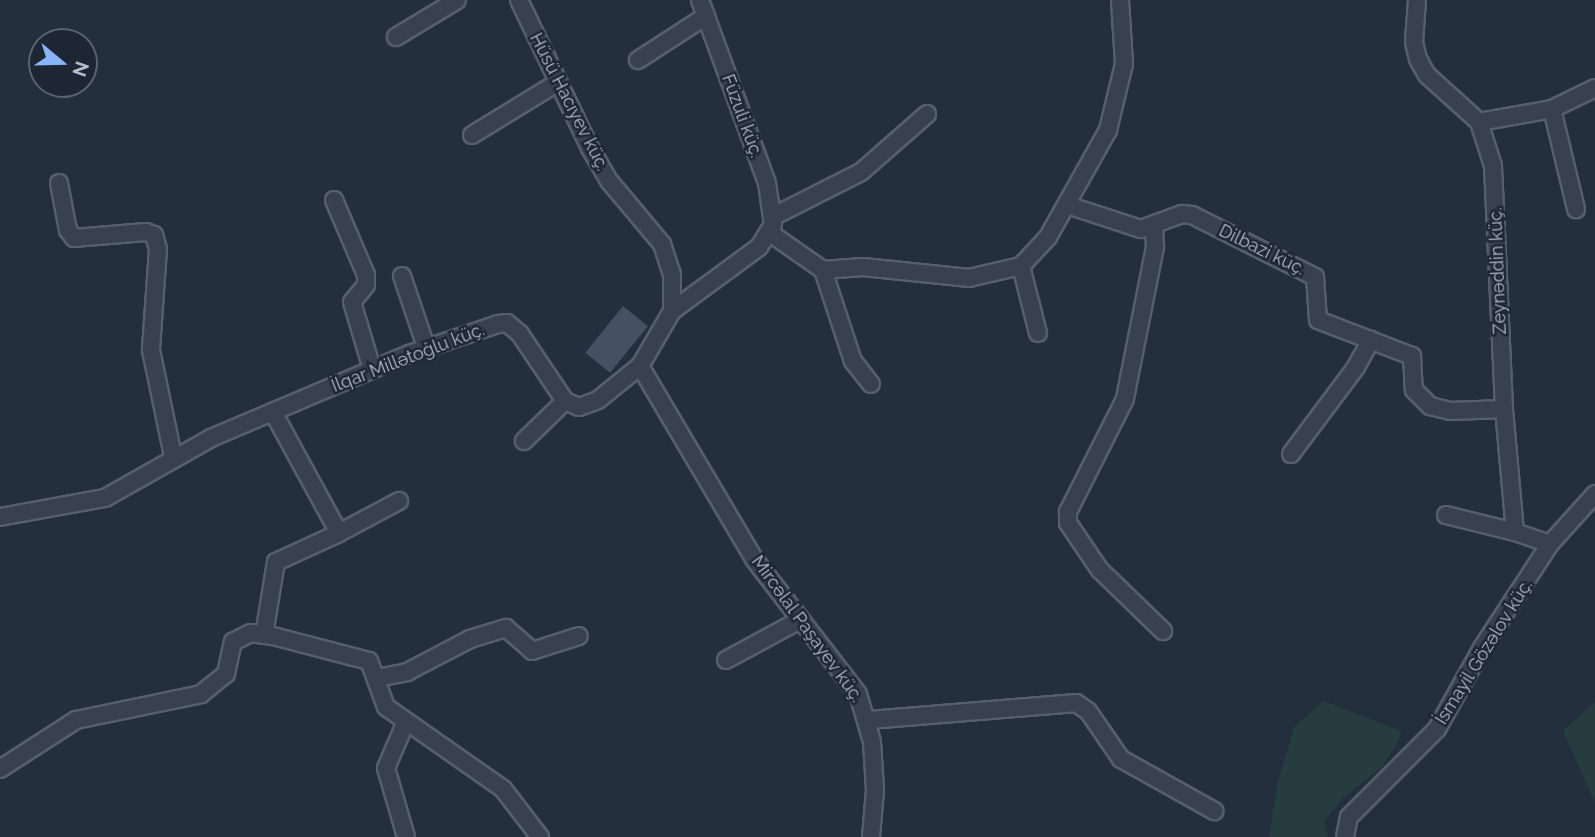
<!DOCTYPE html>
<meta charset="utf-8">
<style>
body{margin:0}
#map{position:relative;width:1595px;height:837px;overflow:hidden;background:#242f3e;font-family:Raleway,sans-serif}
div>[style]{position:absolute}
.green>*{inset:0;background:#263c3f}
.building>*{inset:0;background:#455162;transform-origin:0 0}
.roads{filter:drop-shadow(2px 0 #565f6c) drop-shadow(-2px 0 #565f6c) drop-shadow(0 2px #565f6c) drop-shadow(0 -2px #565f6c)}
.minor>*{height:16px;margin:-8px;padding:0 8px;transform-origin:8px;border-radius:8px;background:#38414e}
span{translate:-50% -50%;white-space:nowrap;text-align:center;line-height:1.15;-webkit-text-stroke:5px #1d2633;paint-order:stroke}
.street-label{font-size:18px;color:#b4bcc9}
.north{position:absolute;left:28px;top:28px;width:70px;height:70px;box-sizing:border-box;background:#1d2633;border:2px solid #59626f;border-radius:50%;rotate:109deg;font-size:19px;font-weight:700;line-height:28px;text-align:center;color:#b4bcc9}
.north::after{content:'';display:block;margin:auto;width:24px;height:32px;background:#8ab4f8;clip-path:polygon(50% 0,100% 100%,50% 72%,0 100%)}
</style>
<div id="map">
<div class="green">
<i style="clip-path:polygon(1324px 701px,1401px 731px,1398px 742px,1382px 767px,1342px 799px,1324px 821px,1328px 837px,1269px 837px,1277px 786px,1294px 727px)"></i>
<i style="clip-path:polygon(1595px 702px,1595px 803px,1563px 731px)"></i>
</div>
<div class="building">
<i style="left:623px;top:306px;width:32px;height:60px;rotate:39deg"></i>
</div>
<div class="roads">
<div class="minor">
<i style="left:519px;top:0;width:164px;rotate:64.4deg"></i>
<i style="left:590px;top:148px;width:39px;rotate:60deg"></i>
<i style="left:610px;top:182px;width:81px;rotate:50deg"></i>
<i style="left:662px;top:244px;width:32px;rotate:72deg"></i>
<i style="left:672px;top:274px;width:37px;rotate:90deg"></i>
<i style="left:1417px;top:0;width:42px;rotate:94.1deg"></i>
<i style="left:1414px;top:42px;width:17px;rotate:77deg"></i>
<i style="left:1418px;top:59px;width:18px;rotate:61deg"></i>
<i style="left:1427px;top:75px;width:70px;rotate:42.1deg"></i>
<i style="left:1479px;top:122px;width:46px;rotate:72.3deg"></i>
<i style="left:1493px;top:166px;width:243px;rotate:87.4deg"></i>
<i style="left:1504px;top:409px;width:123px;rotate:84.9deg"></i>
<i style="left:1515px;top:532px;width:37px;rotate:19deg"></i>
<i style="left:396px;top:37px;width:71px;rotate:-31.2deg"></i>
<i style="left:638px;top:60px;width:81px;rotate:-32.9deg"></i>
<i style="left:1552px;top:109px;width:103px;rotate:76.5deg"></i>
<i style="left:1479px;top:122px;width:74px;rotate:-10.1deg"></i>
<i style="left:1552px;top:109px;width:48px;rotate:-26deg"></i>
<i style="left:472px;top:135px;width:100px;rotate:-31.5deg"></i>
<i style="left:59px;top:183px;width:48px;rotate:79.2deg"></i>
<i style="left:68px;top:230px;width:10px;rotate:53deg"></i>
<i style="left:74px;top:238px;width:72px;rotate:-4.8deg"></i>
<i style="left:146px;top:232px;width:9px;rotate:21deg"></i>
<i style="left:154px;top:235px;width:15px;rotate:74deg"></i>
<i style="left:158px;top:249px;width:101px;rotate:94deg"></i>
<i style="left:151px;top:350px;width:108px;rotate:78.3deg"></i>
<i style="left:334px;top:200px;width:82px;rotate:66.9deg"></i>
<i style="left:366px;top:275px;width:10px;rotate:90deg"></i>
<i style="left:366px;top:285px;width:22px;rotate:129deg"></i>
<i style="left:352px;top:302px;width:70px;rotate:73.4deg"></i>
<i style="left:1067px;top:205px;width:78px;rotate:18deg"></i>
<i style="left:1141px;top:229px;width:44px;rotate:-20.1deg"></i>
<i style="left:1182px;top:214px;width:10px;rotate:6deg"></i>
<i style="left:1192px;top:215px;width:138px;rotate:26.8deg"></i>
<i style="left:1315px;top:277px;width:43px;rotate:86deg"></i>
<i style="left:1318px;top:320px;width:101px;rotate:21deg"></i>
<i style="left:1412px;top:356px;width:34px;rotate:87deg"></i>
<i style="left:1414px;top:390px;width:23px;rotate:45deg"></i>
<i style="left:1430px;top:406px;width:21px;rotate:14deg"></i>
<i style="left:1450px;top:411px;width:54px;rotate:-2.1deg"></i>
<i style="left:774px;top:216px;width:97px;rotate:-26.8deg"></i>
<i style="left:861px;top:172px;width:88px;rotate:-41.3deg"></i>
<i style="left:1154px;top:228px;width:19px;rotate:87deg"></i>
<i style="left:1155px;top:247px;width:155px;rotate:101.2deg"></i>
<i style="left:1125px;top:399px;width:127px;rotate:116.8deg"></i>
<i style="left:1068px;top:512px;width:11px;rotate:90deg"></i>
<i style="left:1068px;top:523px;width:57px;rotate:55.8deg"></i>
<i style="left:1100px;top:570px;width:88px;rotate:44.1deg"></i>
<i style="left:770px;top:233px;width:65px;rotate:34.9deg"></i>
<i style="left:823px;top:270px;width:40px;rotate:-4.3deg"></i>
<i style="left:863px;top:267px;width:107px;rotate:5.9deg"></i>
<i style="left:969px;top:278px;width:53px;rotate:-13deg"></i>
<i style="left:1021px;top:266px;width:40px;rotate:-47deg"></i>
<i style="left:1048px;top:237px;width:123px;rotate:-60.7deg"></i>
<i style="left:1108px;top:130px;width:68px;rotate:-76.4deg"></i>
<i style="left:1124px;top:64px;width:64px;rotate:-93.6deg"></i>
<i style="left:1021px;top:266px;width:69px;rotate:75.8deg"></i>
<i style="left:823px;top:270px;width:96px;rotate:71.8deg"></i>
<i style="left:853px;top:361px;width:29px;rotate:52deg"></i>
<i style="left:402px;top:276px;width:75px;rotate:71.3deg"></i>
<i style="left:640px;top:366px;width:224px;rotate:59.4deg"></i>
<i style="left:754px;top:559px;width:170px;rotate:52.4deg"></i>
<i style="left:858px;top:694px;width:50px;rotate:73.7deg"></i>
<i style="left:872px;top:742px;width:48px;rotate:86.4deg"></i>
<i style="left:875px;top:790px;width:47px;rotate:94.9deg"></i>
<i style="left:524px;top:441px;width:57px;rotate:-44.3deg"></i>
<i style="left:1291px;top:454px;width:109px;rotate:-53.2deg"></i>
<i style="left:1356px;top:367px;width:31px;rotate:-61deg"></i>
<i style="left:1446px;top:515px;width:71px;rotate:13.8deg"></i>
<i style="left:0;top:517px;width:107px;rotate:-10.3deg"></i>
<i style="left:105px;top:498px;width:122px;rotate:-29.5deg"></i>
<i style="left:211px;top:438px;width:215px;rotate:-23deg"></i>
<i style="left:409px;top:354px;width:94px;rotate:-18.6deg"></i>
<i style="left:498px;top:324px;width:9px;rotate:-6deg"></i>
<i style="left:507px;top:323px;width:17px;rotate:40deg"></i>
<i style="left:520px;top:334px;width:81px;rotate:56.1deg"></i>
<i style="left:565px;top:401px;width:15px;rotate:23deg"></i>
<i style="left:579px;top:407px;width:20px;rotate:-20deg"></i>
<i style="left:598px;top:400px;width:54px;rotate:-39deg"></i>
<i style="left:640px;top:366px;width:64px;rotate:-59.8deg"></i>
<i style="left:672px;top:311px;width:108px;rotate:-36.3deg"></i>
<i style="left:759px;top:247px;width:26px;rotate:-58deg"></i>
<i style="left:773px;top:225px;width:42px;rotate:-98.1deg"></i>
<i style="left:767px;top:183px;width:195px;rotate:-110.1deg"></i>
<i style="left:339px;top:533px;width:68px;rotate:-28.1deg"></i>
<i style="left:264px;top:635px;width:74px;rotate:-80.7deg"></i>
<i style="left:276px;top:562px;width:69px;rotate:-24.7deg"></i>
<i style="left:339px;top:533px;width:138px;rotate:-118.6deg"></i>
<i style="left:726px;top:660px;width:84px;rotate:-28.4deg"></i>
<i style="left:377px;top:678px;width:31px;rotate:-11deg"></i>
<i style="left:407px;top:672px;width:71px;rotate:-27.6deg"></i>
<i style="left:470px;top:639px;width:38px;rotate:-17deg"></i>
<i style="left:506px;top:628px;width:35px;rotate:41deg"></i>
<i style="left:532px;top:651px;width:49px;rotate:-17.7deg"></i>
<i style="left:869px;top:720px;width:208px;rotate:-4.7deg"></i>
<i style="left:1076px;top:703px;width:14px;rotate:34deg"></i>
<i style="left:1088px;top:711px;width:58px;rotate:55.5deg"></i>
<i style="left:1121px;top:759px;width:107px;rotate:29.2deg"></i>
<i style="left:405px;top:724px;width:48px;rotate:113.4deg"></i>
<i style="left:386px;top:768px;width:72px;rotate:73.8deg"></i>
<i style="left:0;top:769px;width:90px;rotate:-32.8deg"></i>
<i style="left:76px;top:720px;width:128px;rotate:-11.7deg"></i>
<i style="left:201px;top:694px;width:32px;rotate:-39deg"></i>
<i style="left:226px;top:674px;width:33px;rotate:-78deg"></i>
<i style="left:233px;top:642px;width:20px;rotate:-27deg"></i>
<i style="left:251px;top:633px;width:22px;rotate:8deg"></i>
<i style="left:273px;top:636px;width:99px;rotate:14.6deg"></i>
<i style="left:369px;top:661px;width:49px;rotate:69.7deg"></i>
<i style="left:386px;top:707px;width:143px;rotate:35deg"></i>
<i style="left:503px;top:789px;width:61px;rotate:52.4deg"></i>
<i style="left:1345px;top:837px;width:20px;rotate:-79deg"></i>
<i style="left:1349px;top:817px;width:124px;rotate:-45deg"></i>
<i style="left:1437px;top:729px;width:93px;rotate:-60.9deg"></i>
<i style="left:1482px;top:648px;width:124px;rotate:-56.8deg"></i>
<i style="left:1550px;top:544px;width:67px;rotate:-48deg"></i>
</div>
</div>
<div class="street-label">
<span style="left:569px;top:102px;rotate:63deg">Hüsü Hacıyev küç.</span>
<span style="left:742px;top:116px;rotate:70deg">Füzuli küç.</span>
<span style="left:1262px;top:250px;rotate:26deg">Dilbazi küç.</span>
<span style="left:1498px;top:271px;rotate:-92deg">Zeynəddin küç.</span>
<span style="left:408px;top:358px;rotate:-21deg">İlqar Millətoğlu küç.</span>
<span style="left:807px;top:629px;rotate:54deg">Mircəlal Paşayev küç.</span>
<span style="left:1484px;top:652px;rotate:-58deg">İsmayil Gözəlov küç.</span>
</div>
<div class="north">N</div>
</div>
